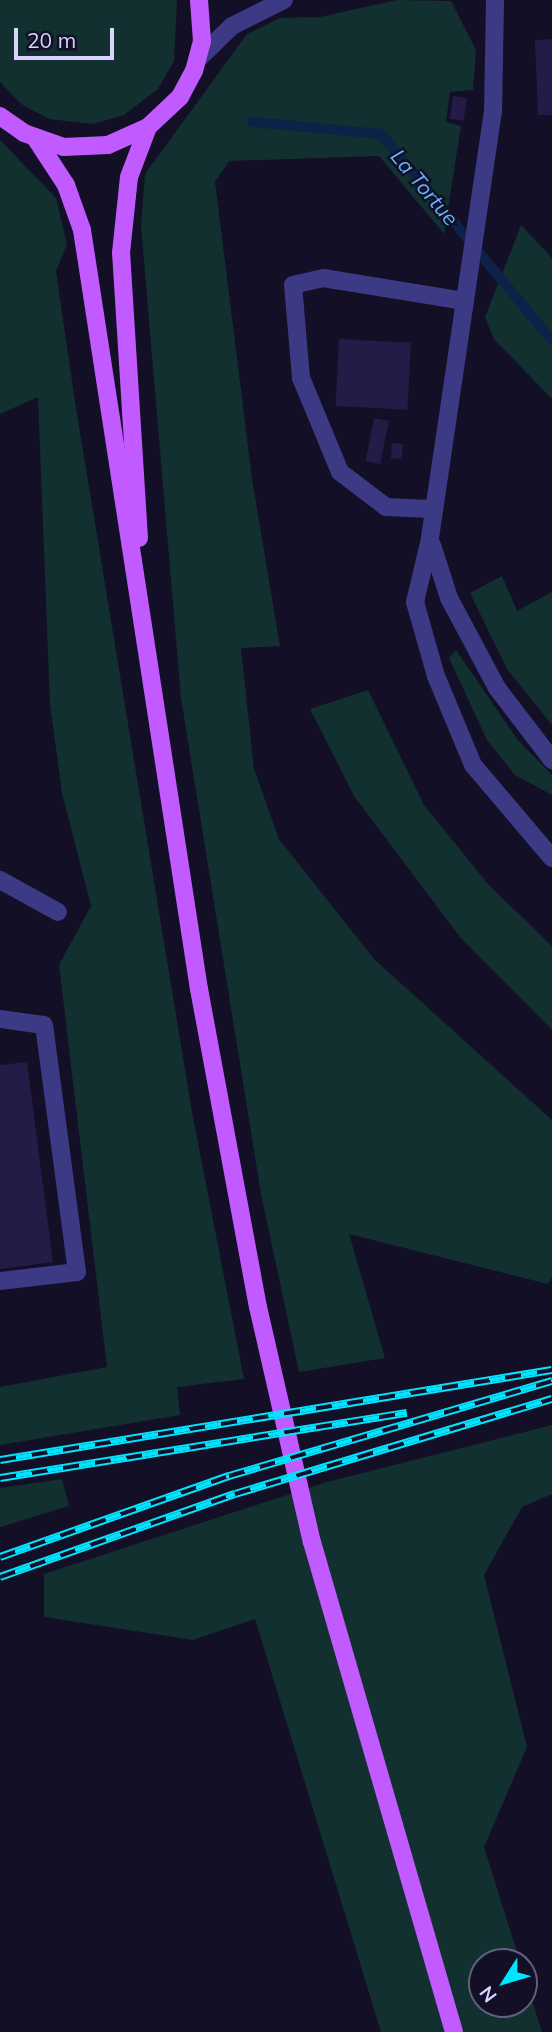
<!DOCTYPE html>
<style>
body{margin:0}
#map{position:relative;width:552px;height:2032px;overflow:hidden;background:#130f26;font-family:Mulish,sans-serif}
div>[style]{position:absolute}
.green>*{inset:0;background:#12302f}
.stream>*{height:10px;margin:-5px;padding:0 5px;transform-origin:5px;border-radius:5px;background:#0c2248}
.building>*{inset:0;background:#241b47;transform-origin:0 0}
.minor>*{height:18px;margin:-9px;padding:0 9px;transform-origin:9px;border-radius:9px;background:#3d3a85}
.major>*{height:18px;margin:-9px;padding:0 9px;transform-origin:9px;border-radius:9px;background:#c25bff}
.rail>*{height:8px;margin-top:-4px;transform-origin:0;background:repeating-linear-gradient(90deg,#130f26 0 16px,#00e5ff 0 32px);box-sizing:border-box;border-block:2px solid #00e5ff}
span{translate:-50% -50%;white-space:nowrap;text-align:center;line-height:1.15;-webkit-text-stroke:5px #130f26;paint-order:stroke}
.water-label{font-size:21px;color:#62b6ff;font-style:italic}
.north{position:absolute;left:468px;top:1948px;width:70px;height:70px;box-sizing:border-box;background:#130f26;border:2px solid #625e7d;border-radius:50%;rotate:233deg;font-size:19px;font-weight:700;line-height:28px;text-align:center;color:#d9d4ff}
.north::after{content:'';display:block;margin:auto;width:24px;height:32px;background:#00e5ff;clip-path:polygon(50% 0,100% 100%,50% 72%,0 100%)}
.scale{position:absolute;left:14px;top:28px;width:100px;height:32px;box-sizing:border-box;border:4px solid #d9d4ff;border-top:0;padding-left:9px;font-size:21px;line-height:24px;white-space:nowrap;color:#d9d4ff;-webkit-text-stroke:5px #130f26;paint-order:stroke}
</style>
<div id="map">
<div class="green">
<i style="clip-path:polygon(0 0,177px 0,174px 61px,158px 89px,124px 115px,92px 124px,49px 119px,21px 104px,0 82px)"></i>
<i style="clip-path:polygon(397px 0,451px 1px,476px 50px,473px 90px,450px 92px,446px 122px,461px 126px,444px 234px,379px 156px,229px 161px,215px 182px,252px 479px,280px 646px,241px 648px,254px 769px,279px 839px,374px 959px,552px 1120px,552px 1277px,548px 1284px,349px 1234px,385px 1358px,299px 1372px,261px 1194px,181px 698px,141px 226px,145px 174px,247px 34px,280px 18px,320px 17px)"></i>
<i style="clip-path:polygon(0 140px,56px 198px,67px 245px,56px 271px,75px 402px,192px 1112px,244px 1379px,177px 1387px,180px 1415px,0 1445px,0 1387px,107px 1367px,59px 965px,91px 906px,62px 793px,50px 704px,38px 397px,0 414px)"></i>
<i style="clip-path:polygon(521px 225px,552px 258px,552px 399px,494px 339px,485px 317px)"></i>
<i style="clip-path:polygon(502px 576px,517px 611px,552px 592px,552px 725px,507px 669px,470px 593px)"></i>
<i style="clip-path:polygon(456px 650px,517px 739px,552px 775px,552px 795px,515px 775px,487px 740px,449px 658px)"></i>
<i style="clip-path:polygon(368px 690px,424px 805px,488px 884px,552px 946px,552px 1030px,460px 937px,354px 796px,310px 709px)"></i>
<i style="clip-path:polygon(552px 1425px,552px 1494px,522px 1507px,484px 1575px,527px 1747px,484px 1847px,520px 1962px,482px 1962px,482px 2004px,524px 2004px,524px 1975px,542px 2032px,381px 2032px,255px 1619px,193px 1640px,44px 1617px,44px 1574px,327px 1482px)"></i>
<i style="clip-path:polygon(62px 1479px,69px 1506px,0 1527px,0 1488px)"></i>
</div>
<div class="stream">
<i style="left:252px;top:122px;width:130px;rotate:5.3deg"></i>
<i style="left:381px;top:134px;width:268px;rotate:50.4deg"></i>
</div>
<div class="building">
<i style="clip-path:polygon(552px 39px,552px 115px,538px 115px,535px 40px)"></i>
<i style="left:453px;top:96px;width:14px;height:23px;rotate:8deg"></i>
<i style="left:339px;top:339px;width:72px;height:67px;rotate:3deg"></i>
<i style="left:374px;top:418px;width:15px;height:44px;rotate:11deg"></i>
<i style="left:392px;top:443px;width:11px;height:15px;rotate:5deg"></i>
<i style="clip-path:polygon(27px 1062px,53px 1262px,0 1269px,0 1065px)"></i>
</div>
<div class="minor">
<i style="left:495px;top:0;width:111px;rotate:91deg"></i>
<i style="left:493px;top:111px;width:433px;rotate:98.4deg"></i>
<i style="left:430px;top:539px;width:65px;rotate:103.4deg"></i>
<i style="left:415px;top:602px;width:77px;rotate:74.2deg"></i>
<i style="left:436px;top:676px;width:96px;rotate:67.4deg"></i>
<i style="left:473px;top:765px;width:122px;rotate:49.7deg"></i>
<i style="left:199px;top:58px;width:46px;rotate:-44.1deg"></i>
<i style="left:232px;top:26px;width:58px;rotate:-26.6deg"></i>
<i style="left:431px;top:509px;width:45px;rotate:-177.5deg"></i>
<i style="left:386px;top:507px;width:58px;rotate:-142.7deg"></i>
<i style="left:340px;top:472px;width:102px;rotate:-112.5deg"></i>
<i style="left:301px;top:378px;width:93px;rotate:-94.9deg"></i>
<i style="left:293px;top:285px;width:31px;rotate:-13deg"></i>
<i style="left:323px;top:278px;width:144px;rotate:9.2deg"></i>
<i style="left:432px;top:545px;width:56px;rotate:72.2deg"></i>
<i style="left:449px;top:598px;width:102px;rotate:61.9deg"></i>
<i style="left:497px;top:688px;width:91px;rotate:52.6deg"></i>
<i style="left:0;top:880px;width:66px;rotate:28.9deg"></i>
<i style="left:0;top:1019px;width:44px;rotate:7.8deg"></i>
<i style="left:44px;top:1025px;width:249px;rotate:82.4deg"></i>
<i style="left:77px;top:1272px;width:78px;rotate:173.3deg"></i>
</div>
<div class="major">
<i style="left:0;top:116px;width:29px;rotate:35deg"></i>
<i style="left:24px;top:133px;width:42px;rotate:19.3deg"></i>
<i style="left:64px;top:147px;width:44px;rotate:-2.6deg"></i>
<i style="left:108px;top:145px;width:44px;rotate:-24.2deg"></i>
<i style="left:148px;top:127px;width:44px;rotate:-43.2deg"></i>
<i style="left:180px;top:97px;width:30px;rotate:-62deg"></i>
<i style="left:194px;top:71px;width:31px;rotate:-75deg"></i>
<i style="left:202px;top:41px;width:41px;rotate:-94.2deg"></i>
<i style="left:36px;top:139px;width:55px;rotate:56.9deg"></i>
<i style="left:66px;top:185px;width:48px;rotate:70.4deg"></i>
<i style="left:82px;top:230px;width:768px;rotate:81.24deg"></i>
<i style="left:199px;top:989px;width:323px;rotate:79.5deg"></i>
<i style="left:258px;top:1307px;width:241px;rotate:77.1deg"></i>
<i style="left:312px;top:1542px;width:510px;rotate:73.84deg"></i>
<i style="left:139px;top:538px;width:286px;rotate:-93.6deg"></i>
<i style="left:121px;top:253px;width:76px;rotate:-84deg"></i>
<i style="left:129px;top:177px;width:53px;rotate:-69.2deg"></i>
</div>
<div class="rail">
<i style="left:0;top:1460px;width:559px;rotate:-9.26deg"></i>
<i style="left:0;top:1478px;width:412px;rotate:-9.1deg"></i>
<i style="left:0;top:1557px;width:243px;rotate:-19.5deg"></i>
<i style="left:229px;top:1476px;width:337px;rotate:-16.4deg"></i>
<i style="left:0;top:1577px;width:249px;rotate:-19.5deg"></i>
<i style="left:235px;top:1494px;width:331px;rotate:-16.7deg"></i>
</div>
<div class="water-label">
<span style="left:425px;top:187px;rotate:50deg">La Tortue</span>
</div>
<div class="north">N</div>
<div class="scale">20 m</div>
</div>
